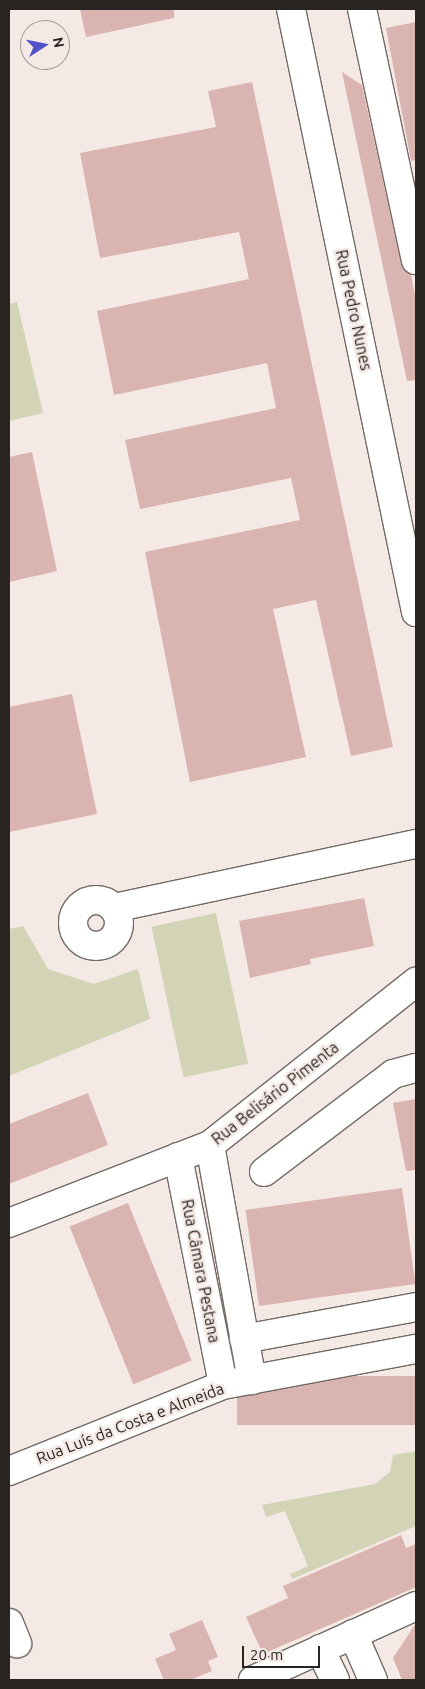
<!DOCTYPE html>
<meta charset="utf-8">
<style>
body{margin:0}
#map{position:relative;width:425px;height:1689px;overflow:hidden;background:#f4e9e4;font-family:Ubuntu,sans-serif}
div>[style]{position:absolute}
.green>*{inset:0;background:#d3d3b5;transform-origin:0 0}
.building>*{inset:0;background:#dab4b0;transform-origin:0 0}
.roads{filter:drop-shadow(1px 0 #736a65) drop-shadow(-1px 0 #736a65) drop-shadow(0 1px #736a65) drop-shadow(0 -1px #736a65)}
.minor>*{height:28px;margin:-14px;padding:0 14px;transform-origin:14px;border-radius:14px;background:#fff}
.minor>.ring{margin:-14px;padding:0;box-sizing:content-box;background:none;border:28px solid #fff;border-radius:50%}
span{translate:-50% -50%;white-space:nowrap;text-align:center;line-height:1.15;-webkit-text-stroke:5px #f4e9e4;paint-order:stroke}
.street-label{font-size:16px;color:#282422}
.frame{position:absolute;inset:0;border:10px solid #282422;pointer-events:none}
.north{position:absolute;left:20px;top:20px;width:50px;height:50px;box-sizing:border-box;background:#f4e9e4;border:1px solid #a29a96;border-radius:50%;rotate:79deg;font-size:14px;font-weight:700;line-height:20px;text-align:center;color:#282422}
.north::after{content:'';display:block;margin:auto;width:18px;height:22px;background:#5152c9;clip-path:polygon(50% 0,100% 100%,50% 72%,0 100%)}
.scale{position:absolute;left:242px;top:1646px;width:78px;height:22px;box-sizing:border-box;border:2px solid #282422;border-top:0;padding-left:6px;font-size:15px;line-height:18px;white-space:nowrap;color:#282422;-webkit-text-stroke:4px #f4e9e4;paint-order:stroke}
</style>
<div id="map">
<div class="green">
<i style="clip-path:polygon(17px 302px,43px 413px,9px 421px,9px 304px)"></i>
<i style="left:216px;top:913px;width:154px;height:66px;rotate:78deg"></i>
<i style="clip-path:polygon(23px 926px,48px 969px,94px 984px,138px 969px,150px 1019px,9px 1076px,9px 929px)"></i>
<i style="clip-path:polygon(416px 1451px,416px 1526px,292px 1579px,290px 1574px,308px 1566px,285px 1511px,266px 1517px,262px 1505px,375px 1484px,390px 1472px,393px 1455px)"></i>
</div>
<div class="building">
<i style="clip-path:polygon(80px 9px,174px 9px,174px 18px,86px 37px)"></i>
<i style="clip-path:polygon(416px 22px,416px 160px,411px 161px,386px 28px)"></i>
<i style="clip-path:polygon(342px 72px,362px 85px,401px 263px,411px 275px,416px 300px,416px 380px,407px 381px)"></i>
<i style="clip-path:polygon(252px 82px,393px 747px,351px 756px,316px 600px,273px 609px,306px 757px,190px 782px,145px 552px,300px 520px,291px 478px,140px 509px,125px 440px,276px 408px,267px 363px,114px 395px,97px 311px,249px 279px,239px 232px,100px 258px,80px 153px,216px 127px,208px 91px)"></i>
<i style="clip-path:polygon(32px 452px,57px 571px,9px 582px,9px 457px)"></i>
<i style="clip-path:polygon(72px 694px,97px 814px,9px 832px,9px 707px)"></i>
<i style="clip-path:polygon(364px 898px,374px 946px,310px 959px,311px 964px,250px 978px,239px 921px)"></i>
<i style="clip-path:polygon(88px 1093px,108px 1145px,9px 1184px,9px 1124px)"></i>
<i style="clip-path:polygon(416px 1099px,416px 1170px,406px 1171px,393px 1103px)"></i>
<i style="left:402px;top:1188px;width:97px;height:158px;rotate:82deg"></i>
<i style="left:128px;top:1203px;width:170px;height:63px;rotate:68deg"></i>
<i style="left:416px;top:1376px;width:49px;height:179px;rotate:90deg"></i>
<i style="clip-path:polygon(401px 1535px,406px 1548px,416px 1544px,416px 1587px,263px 1654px,246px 1617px,288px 1598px,283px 1586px)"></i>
<i style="clip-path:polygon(202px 1620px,218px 1657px,208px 1661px,212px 1671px,190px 1680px,164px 1680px,155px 1659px,176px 1650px,169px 1634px)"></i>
<i style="clip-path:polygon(416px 1623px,416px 1680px,402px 1680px,393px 1658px)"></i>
</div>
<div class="roads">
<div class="minor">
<i style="left:291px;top:9px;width:616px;rotate:78.29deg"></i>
<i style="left:362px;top:9px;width:257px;rotate:77.9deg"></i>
<i class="ring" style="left:73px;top:900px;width:18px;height:18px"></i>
<i style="left:114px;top:908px;width:309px;rotate:-12deg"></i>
<i style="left:210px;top:1145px;width:239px;rotate:79.9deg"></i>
<i style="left:178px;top:1157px;width:232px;rotate:78.8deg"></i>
<i style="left:264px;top:1172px;width:162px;rotate:-37.2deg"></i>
<i style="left:393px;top:1074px;width:24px;rotate:-15deg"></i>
<i style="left:9px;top:1223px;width:216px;rotate:-21.2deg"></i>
<i style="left:210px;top:1145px;width:263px;rotate:-38.4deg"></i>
<i style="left:244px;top:1339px;width:175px;rotate:-10.5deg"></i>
<i style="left:9px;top:1471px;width:231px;rotate:-21.9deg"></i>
<i style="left:223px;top:1385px;width:196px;rotate:-10.6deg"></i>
<i style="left:9px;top:1623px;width:22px;rotate:68deg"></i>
<i style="left:353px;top:1634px;width:50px;rotate:66.5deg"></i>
<i style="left:320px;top:1649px;width:34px;rotate:64deg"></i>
<i style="left:253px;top:1680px;width:179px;rotate:-24.4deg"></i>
</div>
</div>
<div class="street-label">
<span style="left:354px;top:310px;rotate:78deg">Rua Pedro Nunes</span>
<span style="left:275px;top:1093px;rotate:-38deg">Rua Belisário Pimenta</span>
<span style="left:201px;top:1271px;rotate:79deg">Rua Câmara Pestana</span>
<span style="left:130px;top:1423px;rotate:-21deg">Rua Luís da Costa e Almeida</span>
</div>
<div class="frame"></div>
<div class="north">N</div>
<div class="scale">20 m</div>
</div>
